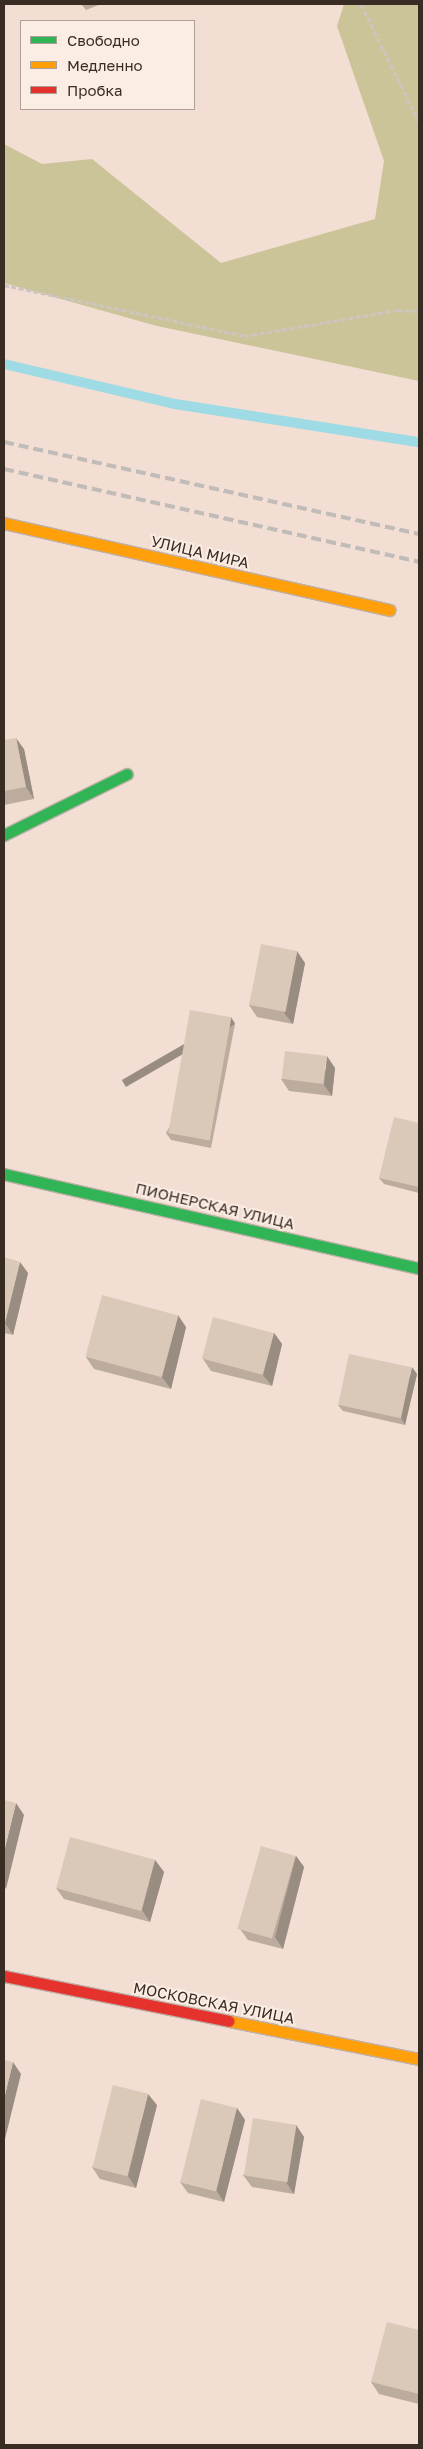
<!DOCTYPE html>
<meta charset="utf-8">
<style>
body{margin:0}
#map{position:relative;width:423px;height:2449px;overflow:hidden;background:#f2ded2;font-family:"Golos Text",sans-serif}
div>[style]{position:absolute}
.forest>*{inset:0;background:#cbc498}
.stream>*{height:10px;margin:-5px;padding:0 5px;transform-origin:5px;border-radius:5px;background:#9fdbe4}
.path>*{height:3px;margin-top:-1.5px;transform-origin:0;background:repeating-linear-gradient(90deg,#cdc5c0 0 5px,transparent 0 7.5px)}
.roads{filter:drop-shadow(1px 0 #bfb0a7) drop-shadow(-1px 0 #bfb0a7) drop-shadow(0 1px #bfb0a7) drop-shadow(0 -1px #bfb0a7)}
.fast>*{height:11px;margin:-5.5px;padding:0 5.5px;transform-origin:5.5px;border-radius:5.5px;background:#30b455}
.slow>*{height:11px;margin:-5.5px;padding:0 5.5px;transform-origin:5.5px;border-radius:5.5px;background:#ff9f0a}
.jam>*{height:11px;margin:-5.5px;padding:0 5.5px;transform-origin:5.5px;border-radius:5.5px;background:#e5322d}
.rail>*{height:4px;margin-top:-2px;transform-origin:0;background:repeating-linear-gradient(90deg,#c1bcb8 0 10px,transparent 0 15px)}
.wall>*{inset:0;background:#bbac9e}
.shaded-wall>*{inset:0;background:#998c81;transform-origin:0 0}
.building>*{inset:0;background:#dac8b8;transform-origin:0 0}
span{translate:-50% -50%;white-space:nowrap;text-align:center;line-height:1.15;-webkit-text-stroke:4px #fcede4;paint-order:stroke}
.street-label{font-size:15px;color:#392c23}
.frame{position:absolute;inset:0;border:5px solid #392c23;pointer-events:none}
.legend{position:absolute;left:20px;top:20px;width:175px;height:90px;box-sizing:border-box;background:#fcede4;border:1px solid #aea097;margin:0;padding:6px 9px;list-style:none;font-size:15px;color:#392c23}
.legend li{display:flex;align-items:center;gap:10px;height:25px}
.legend b{width:25px;border:1px solid #aea097}
</style>
<div id="map">
<div class="forest">
<i style="clip-path:polygon(344px 4px,419px 4px,419px 381px,157px 326px,4px 283px,4px 144px,42px 164px,92px 159px,221px 263px,375px 219px,384px 161px,337px 26px)"></i>
</div>
<div class="stream">
<i style="left:4px;top:364px;width:176px;rotate:13.2deg"></i>
<i style="left:175px;top:404px;width:247px;rotate:8.9deg"></i>
</div>
<div class="path">
<i style="left:361px;top:4px;width:131px;rotate:63.8deg"></i>
<i style="left:4px;top:285px;width:246px;rotate:11.9deg"></i>
<i style="left:245px;top:336px;width:154px;rotate:-9.7deg"></i>
<i style="left:397px;top:310px;width:22px;rotate:3deg"></i>
</div>
<div class="roads">
<div class="fast">
<i style="left:4px;top:835px;width:137px;rotate:-26.4deg"></i>
<i style="left:4px;top:1174px;width:426px;rotate:12.8deg"></i>
</div>
<div class="slow">
<i style="left:4px;top:523px;width:395px;rotate:12.7deg"></i>
<i style="left:229px;top:2021px;width:194px;rotate:11.3deg"></i>
</div>
<div class="jam">
<i style="left:4px;top:1976px;width:229px;rotate:11.3deg"></i>
</div>
</div>
<div class="rail">
<i style="left:4px;top:442px;width:425px;rotate:12.5deg"></i>
<i style="left:4px;top:469px;width:425px;rotate:12.6deg"></i>
</div>
<div class="wall">
<i style="clip-path:polygon(81px 4px,101px 4px,86px 10px)"></i>
<i style="clip-path:polygon(4px 740px,24px 749px,34px 799px,4px 805px)"></i>
<i style="clip-path:polygon(305px 963px,293px 1024px,257px 1017px,249px 1005px)"></i>
<i style="clip-path:polygon(231px 1017px,235px 1024px,211px 1148px,171px 1140px,166px 1133px)"></i>
<i style="clip-path:polygon(335px 1068px,332px 1096px,289px 1091px,281px 1079px)"></i>
<i style="clip-path:polygon(419px 1123px,419px 1193px,384px 1184px,379px 1178px)"></i>
<i style="clip-path:polygon(4px 1257px,28px 1273px,13px 1335px,4px 1333px)"></i>
<i style="clip-path:polygon(186px 1327px,171px 1389px,94px 1369px,86px 1357px)"></i>
<i style="clip-path:polygon(274px 1333px,282px 1344px,272px 1386px,211px 1371px,203px 1359px)"></i>
<i style="clip-path:polygon(417px 1374px,405px 1425px,343px 1411px,338px 1405px)"></i>
<i style="clip-path:polygon(296px 1856px,304px 1867px,283px 1949px,248px 1940px,240px 1929px)"></i>
<i style="clip-path:polygon(155px 1860px,164px 1872px,150px 1922px,64px 1899px,56px 1888px)"></i>
<i style="clip-path:polygon(157px 2105px,136px 2188px,100px 2179px,92px 2167px)"></i>
<i style="clip-path:polygon(237px 2108px,245px 2120px,224px 2202px,188px 2193px,180px 2182px)"></i>
<i style="clip-path:polygon(296px 2125px,304px 2137px,294px 2194px,252px 2187px,243px 2175px)"></i>
<i style="clip-path:polygon(419px 2330px,419px 2404px,379px 2394px,371px 2382px)"></i>
</div>
<div class="shaded-wall">
<i style="clip-path:polygon(16px 738px,24px 749px,34px 799px,26px 787px)"></i>
<i style="clip-path:polygon(297px 951px,305px 963px,293px 1024px,284px 1013px)"></i>
<i style="left:231px;top:1017px;width:8px;height:126px;rotate:60deg"></i>
<i style="clip-path:polygon(327px 1056px,335px 1068px,332px 1096px,324px 1085px)"></i>
<i style="clip-path:polygon(20px 1262px,28px 1273px,13px 1335px,5px 1323px)"></i>
<i style="clip-path:polygon(178px 1315px,186px 1327px,171px 1389px,162px 1377px)"></i>
<i style="clip-path:polygon(274px 1333px,282px 1344px,272px 1386px,263px 1375px)"></i>
<i style="clip-path:polygon(412px 1367px,417px 1374px,405px 1425px,401px 1418px)"></i>
<i style="clip-path:polygon(16px 1803px,24px 1815px,6px 1889px,4px 1886px,4px 1852px)"></i>
<i style="clip-path:polygon(296px 1856px,304px 1867px,283px 1949px,275px 1937px)"></i>
<i style="clip-path:polygon(155px 1860px,164px 1872px,150px 1922px,142px 1910px)"></i>
<i style="clip-path:polygon(13px 2062px,21px 2074px,4px 2143px,4px 2099px)"></i>
<i style="clip-path:polygon(148px 2094px,157px 2105px,136px 2188px,128px 2176px)"></i>
<i style="clip-path:polygon(237px 2108px,245px 2120px,224px 2202px,216px 2190px)"></i>
<i style="clip-path:polygon(296px 2125px,304px 2137px,294px 2194px,286px 2182px)"></i>
</div>
<div class="building">
<i style="clip-path:polygon(16px 738px,26px 787px,4px 791px,4px 740px)"></i>
<i style="left:261px;top:944px;width:37px;height:62px;rotate:11deg"></i>
<i style="left:190px;top:1010px;width:42px;height:125px;rotate:10deg"></i>
<i style="left:285px;top:1051px;width:42px;height:28px;rotate:7deg"></i>
<i style="clip-path:polygon(394px 1117px,419px 1123px,419px 1187px,379px 1178px)"></i>
<i style="clip-path:polygon(4px 1257px,20px 1262px,5px 1323px,4px 1323px)"></i>
<i style="left:102px;top:1295px;width:79px;height:64px;rotate:15deg"></i>
<i style="left:213px;top:1317px;width:63px;height:43px;rotate:15deg"></i>
<i style="left:349px;top:1354px;width:64px;height:52px;rotate:12deg"></i>
<i style="clip-path:polygon(4px 1800px,16px 1803px,4px 1852px)"></i>
<i style="left:70px;top:1837px;width:88px;height:53px;rotate:15deg"></i>
<i style="left:261px;top:1846px;width:36px;height:86px;rotate:16deg"></i>
<i style="clip-path:polygon(4px 2060px,13px 2062px,4px 2099px)"></i>
<i style="left:113px;top:2085px;width:36px;height:85px;rotate:14deg"></i>
<i style="left:201px;top:2099px;width:37px;height:86px;rotate:14deg"></i>
<i style="left:253px;top:2118px;width:44px;height:58px;rotate:9deg"></i>
<i style="clip-path:polygon(387px 2322px,419px 2330px,419px 2394px,371px 2382px)"></i>
</div>
<div class="street-label">
<span style="left:200px;top:552px;rotate:13deg">УЛИЦА МИРА</span>
<span style="left:215px;top:1206px;rotate:13deg">ПИОНЕРСКАЯ УЛИЦА</span>
<span style="left:214px;top:2003px;rotate:11deg">МОСКОВСКАЯ УЛИЦА</span>
</div>
<div class="frame"></div>
<ul class="legend">
<li><b style="height:6px;background:#30b455"></b>Свободно</li>
<li><b style="height:6px;background:#ff9f0a"></b>Медленно</li>
<li><b style="height:6px;background:#e5322d"></b>Пробка</li>
</ul>
</div>
